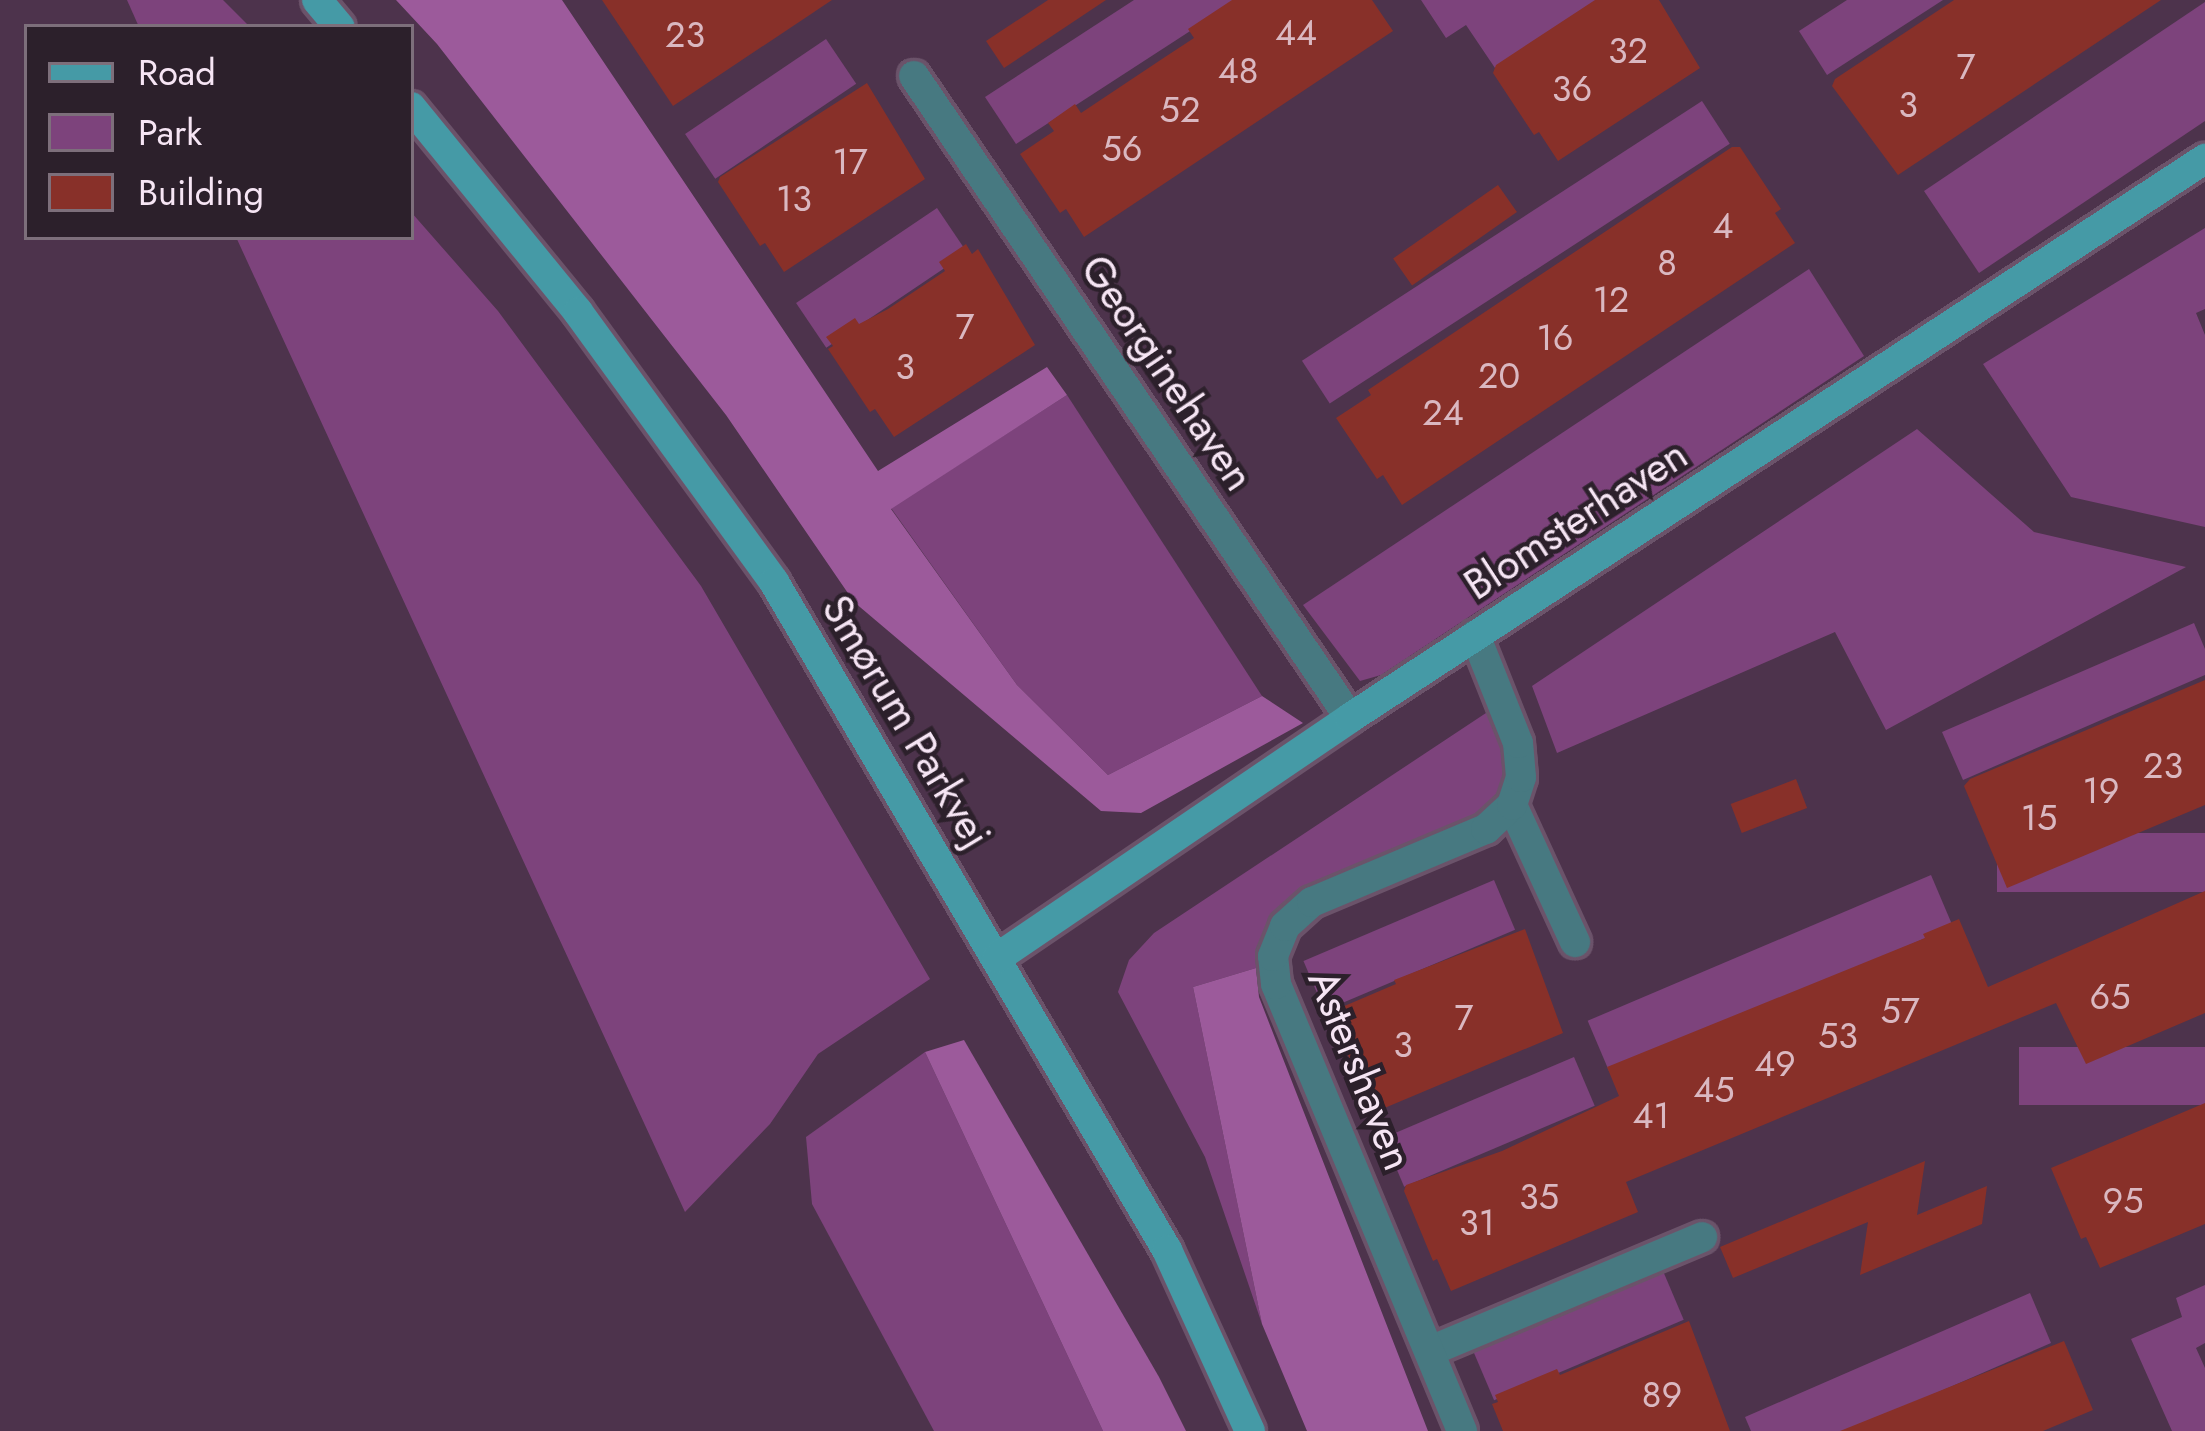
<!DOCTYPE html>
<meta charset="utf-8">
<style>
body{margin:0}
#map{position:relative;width:2205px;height:1431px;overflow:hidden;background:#4d334c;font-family:Jost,sans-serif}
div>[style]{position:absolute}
.green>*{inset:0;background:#7d437c;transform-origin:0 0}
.forest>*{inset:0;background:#9c5a9b}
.building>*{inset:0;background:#883029;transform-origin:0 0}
.roads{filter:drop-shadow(3px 0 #6b536a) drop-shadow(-3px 0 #6b536a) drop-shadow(0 3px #6b536a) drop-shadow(0 -3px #6b536a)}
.street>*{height:30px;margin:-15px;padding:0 15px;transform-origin:15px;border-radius:15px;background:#477981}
.secondary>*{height:30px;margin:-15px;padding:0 15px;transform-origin:15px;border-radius:15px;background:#459aa6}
span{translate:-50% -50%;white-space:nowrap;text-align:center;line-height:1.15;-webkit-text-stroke:9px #2c202b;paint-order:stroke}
.number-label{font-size:36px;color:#dab8c1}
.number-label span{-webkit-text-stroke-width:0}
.street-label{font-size:42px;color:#f6e5f4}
.legend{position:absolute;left:24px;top:24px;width:390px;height:216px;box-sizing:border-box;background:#2c202b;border:3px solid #7d6f7b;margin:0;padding:15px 21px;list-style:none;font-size:36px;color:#f6e5f4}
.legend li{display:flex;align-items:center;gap:24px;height:60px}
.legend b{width:60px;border:3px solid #7d6f7b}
</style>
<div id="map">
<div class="green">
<i style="clip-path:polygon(127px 0,223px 0,250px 27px,139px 27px)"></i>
<i style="clip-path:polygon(1134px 0,1238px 0,1016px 144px,985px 97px)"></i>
<i style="clip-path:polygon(1421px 0,1598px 0,1495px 68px,1466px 25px,1446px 38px)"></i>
<i style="clip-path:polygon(1847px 0,1943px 0,1827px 75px,1799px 31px)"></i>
<i style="clip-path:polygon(2205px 2px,2205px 121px,1979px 273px,1924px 191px)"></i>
<i style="left:826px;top:39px;width:54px;height:170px;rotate:56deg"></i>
<i style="left:1702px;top:101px;width:51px;height:477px;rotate:57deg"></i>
<i style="left:937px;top:208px;width:54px;height:170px;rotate:56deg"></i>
<i style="clip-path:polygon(411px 212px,498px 311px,701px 586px,930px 979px,818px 1054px,770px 1124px,685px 1212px,236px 237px,411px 237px)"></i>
<i style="clip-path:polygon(2205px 228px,2205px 309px,2196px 313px,2205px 335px,2205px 527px,2071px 497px,1983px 364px)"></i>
<i style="clip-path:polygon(1809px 269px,1864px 356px,1381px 675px,1360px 681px,1303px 605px)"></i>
<i style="clip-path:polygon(1067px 395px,1262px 696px,1108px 775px,1017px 685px,891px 508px)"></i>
<i style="clip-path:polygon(1917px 429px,2034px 532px,2186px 567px,1886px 730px,1835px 632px,1557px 753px,1532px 686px)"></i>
<i style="clip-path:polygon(2194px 623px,2205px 649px,2205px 675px,1963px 780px,1942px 732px)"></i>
<i style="clip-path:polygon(1489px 711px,1509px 761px,1502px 796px,1472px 819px,1349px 872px,1280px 917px,1256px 968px,1193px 987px,1262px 1324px,1205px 1157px,1118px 992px,1129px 960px,1154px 933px)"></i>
<i style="left:2205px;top:833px;width:59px;height:208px;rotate:90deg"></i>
<i style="left:1931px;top:875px;width:56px;height:373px;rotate:67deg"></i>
<i style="left:1494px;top:880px;width:54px;height:207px;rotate:67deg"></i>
<i style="left:2205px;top:1047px;width:58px;height:186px;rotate:90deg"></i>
<i style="clip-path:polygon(925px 1052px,1103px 1431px,934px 1431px,812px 1204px,806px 1137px)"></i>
<i style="left:1574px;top:1057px;width:53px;height:207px;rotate:67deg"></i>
<i style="left:1663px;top:1271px;width:53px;height:206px;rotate:67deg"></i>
<i style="clip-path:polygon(2205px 1285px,2205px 1343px,2196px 1348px,2205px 1368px,2205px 1431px,2172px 1431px,2131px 1339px,2182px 1317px,2176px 1298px)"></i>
<i style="clip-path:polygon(2030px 1293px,2051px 1343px,1849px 1431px,1751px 1431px,1745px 1417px)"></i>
</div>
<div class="forest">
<i style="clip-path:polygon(396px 0,562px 0,878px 471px,1047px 367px,1067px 395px,891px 509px,1017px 685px,1108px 775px,1262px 696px,1303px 723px,1141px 813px,1101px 811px,854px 602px,726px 415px,437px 44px)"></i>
<i style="clip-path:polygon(1256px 968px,1259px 997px,1428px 1431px,1307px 1431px,1262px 1324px,1193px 987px)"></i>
<i style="clip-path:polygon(964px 1040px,1159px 1377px,1186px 1431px,1103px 1431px,925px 1052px)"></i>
</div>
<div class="building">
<i style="clip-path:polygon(602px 0,832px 0,673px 106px)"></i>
<i style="clip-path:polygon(1048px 0,1106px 0,1004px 68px,986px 41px)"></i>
<i style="clip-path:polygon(1232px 0,1372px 0,1393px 31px,1084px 237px,1066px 209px,1060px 213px,1020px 154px,1054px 131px,1048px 123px,1075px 104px,1081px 113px,1165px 57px,1194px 38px,1188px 29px)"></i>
<i style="clip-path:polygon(1595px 0,1659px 0,1700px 68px,1558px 161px,1539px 132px,1534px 135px,1493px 73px,1496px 65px)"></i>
<i style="clip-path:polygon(1954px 0,2161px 0,1898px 175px,1832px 86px,1835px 79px)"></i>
<i style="clip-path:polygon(867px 83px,925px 179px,784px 272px,765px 243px,760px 246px,718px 182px,720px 177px)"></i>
<i style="clip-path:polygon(1732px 147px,1740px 147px,1781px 209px,1775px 213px,1795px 243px,1402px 505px,1383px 475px,1377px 479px,1336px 418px,1371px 395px,1368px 390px)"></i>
<i style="left:1498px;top:185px;width:33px;height:128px;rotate:55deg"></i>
<i style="clip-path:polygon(966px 244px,972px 254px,978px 249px,1035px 345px,894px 437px,875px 409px,870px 412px,828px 349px,833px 346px,826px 337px,855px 318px,859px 324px,888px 309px,945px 271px,939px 262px)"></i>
<i style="clip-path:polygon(2205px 680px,2205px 805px,2007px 888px,1964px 786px,1970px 779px)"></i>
<i style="left:1796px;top:779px;width:31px;height:70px;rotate:69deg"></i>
<i style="clip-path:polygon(2205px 891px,2205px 1013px,2086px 1064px,2056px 1003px,1626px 1182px,1638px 1212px,1451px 1291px,1437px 1259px,1433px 1261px,1404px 1191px,1406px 1185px,1502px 1151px,1619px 1096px,1607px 1067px,1925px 938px,1923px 934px,1959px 919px,1988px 987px)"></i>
<i style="clip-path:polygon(1525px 929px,1563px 1033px,1375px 1112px,1328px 1013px,1396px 984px,1394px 980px)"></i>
<i style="clip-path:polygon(2205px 1103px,2205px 1224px,2100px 1268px,2086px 1237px,2081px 1239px,2051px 1168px)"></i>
<i style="clip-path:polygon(1925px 1161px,1917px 1215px,1987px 1186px,1982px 1224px,1860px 1275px,1868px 1222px,1733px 1278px,1720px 1247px)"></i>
<i style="clip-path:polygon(1689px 1321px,1730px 1431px,1503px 1431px,1492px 1404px,1498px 1402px,1495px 1395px,1557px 1369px,1560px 1375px)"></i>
<i style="clip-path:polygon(2064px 1341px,2093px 1410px,2043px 1431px,1840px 1431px)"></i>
</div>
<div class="roads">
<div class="street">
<i style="left:914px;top:76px;width:776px;rotate:55.82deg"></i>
<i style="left:1512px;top:805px;width:151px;rotate:65.3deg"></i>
<i style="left:1430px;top:1351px;width:295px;rotate:-22.7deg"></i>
<i style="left:1462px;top:1431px;width:484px;rotate:-112.6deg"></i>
<i style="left:1276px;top:984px;width:28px;rotate:-96deg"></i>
<i style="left:1273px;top:956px;width:32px;rotate:-68deg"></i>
<i style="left:1285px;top:926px;width:36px;rotate:-42deg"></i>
<i style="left:1312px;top:902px;width:189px;rotate:-22.8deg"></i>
<i style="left:1486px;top:829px;width:35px;rotate:-43deg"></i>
<i style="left:1512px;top:805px;width:29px;rotate:-72deg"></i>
<i style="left:1521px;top:777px;width:34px;rotate:-95deg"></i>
<i style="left:1518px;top:743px;width:116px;rotate:-111.7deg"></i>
</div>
<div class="secondary">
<i style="left:317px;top:0;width:35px;rotate:50deg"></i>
<i style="left:411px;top:107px;width:264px;rotate:50.8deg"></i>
<i style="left:578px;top:312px;width:334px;rotate:54deg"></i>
<i style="left:774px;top:582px;width:775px;rotate:59.53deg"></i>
<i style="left:1167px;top:1250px;width:199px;rotate:65.4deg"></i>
<i style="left:997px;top:958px;width:427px;rotate:-34.2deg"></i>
<i style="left:1350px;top:718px;width:1022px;rotate:-33.18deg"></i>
</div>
</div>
<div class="number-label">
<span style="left:1296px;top:33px">44</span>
<span style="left:685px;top:35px">23</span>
<span style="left:1628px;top:51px">32</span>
<span style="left:1966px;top:67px">7</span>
<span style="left:1238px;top:71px">48</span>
<span style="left:1572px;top:89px">36</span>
<span style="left:1908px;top:105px">3</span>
<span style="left:1180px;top:110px">52</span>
<span style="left:1122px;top:149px">56</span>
<span style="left:850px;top:162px">17</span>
<span style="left:794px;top:199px">13</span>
<span style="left:1723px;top:226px">4</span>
<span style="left:1667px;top:263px">8</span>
<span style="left:1611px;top:300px">12</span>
<span style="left:965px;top:327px">7</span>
<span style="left:1555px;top:338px">16</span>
<span style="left:905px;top:367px">3</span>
<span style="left:1499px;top:376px">20</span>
<span style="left:1443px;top:413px">24</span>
<span style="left:2163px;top:766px">23</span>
<span style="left:2101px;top:791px">19</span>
<span style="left:2039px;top:818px">15</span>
<span style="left:2110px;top:997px">65</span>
<span style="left:1900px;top:1011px">57</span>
<span style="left:1464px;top:1018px">7</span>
<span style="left:1838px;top:1036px">53</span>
<span style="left:1403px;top:1045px">3</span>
<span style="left:1775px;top:1064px">49</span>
<span style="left:1714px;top:1090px">45</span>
<span style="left:1651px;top:1116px">41</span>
<span style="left:1539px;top:1197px">35</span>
<span style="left:2123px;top:1201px">95</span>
<span style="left:1477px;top:1223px">31</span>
<span style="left:1662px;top:1395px">89</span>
</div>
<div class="street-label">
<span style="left:1167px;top:373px;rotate:56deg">Georginehaven</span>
<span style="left:1576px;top:520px;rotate:-33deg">Blomsterhaven</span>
<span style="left:906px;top:722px;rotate:59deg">Smørum Parkvej</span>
<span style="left:1360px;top:1070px;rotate:68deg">Astershaven</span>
</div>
<ul class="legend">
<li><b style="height:15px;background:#459aa6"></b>Road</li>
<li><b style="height:33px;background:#7d437c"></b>Park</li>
<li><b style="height:33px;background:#883029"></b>Building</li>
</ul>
</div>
